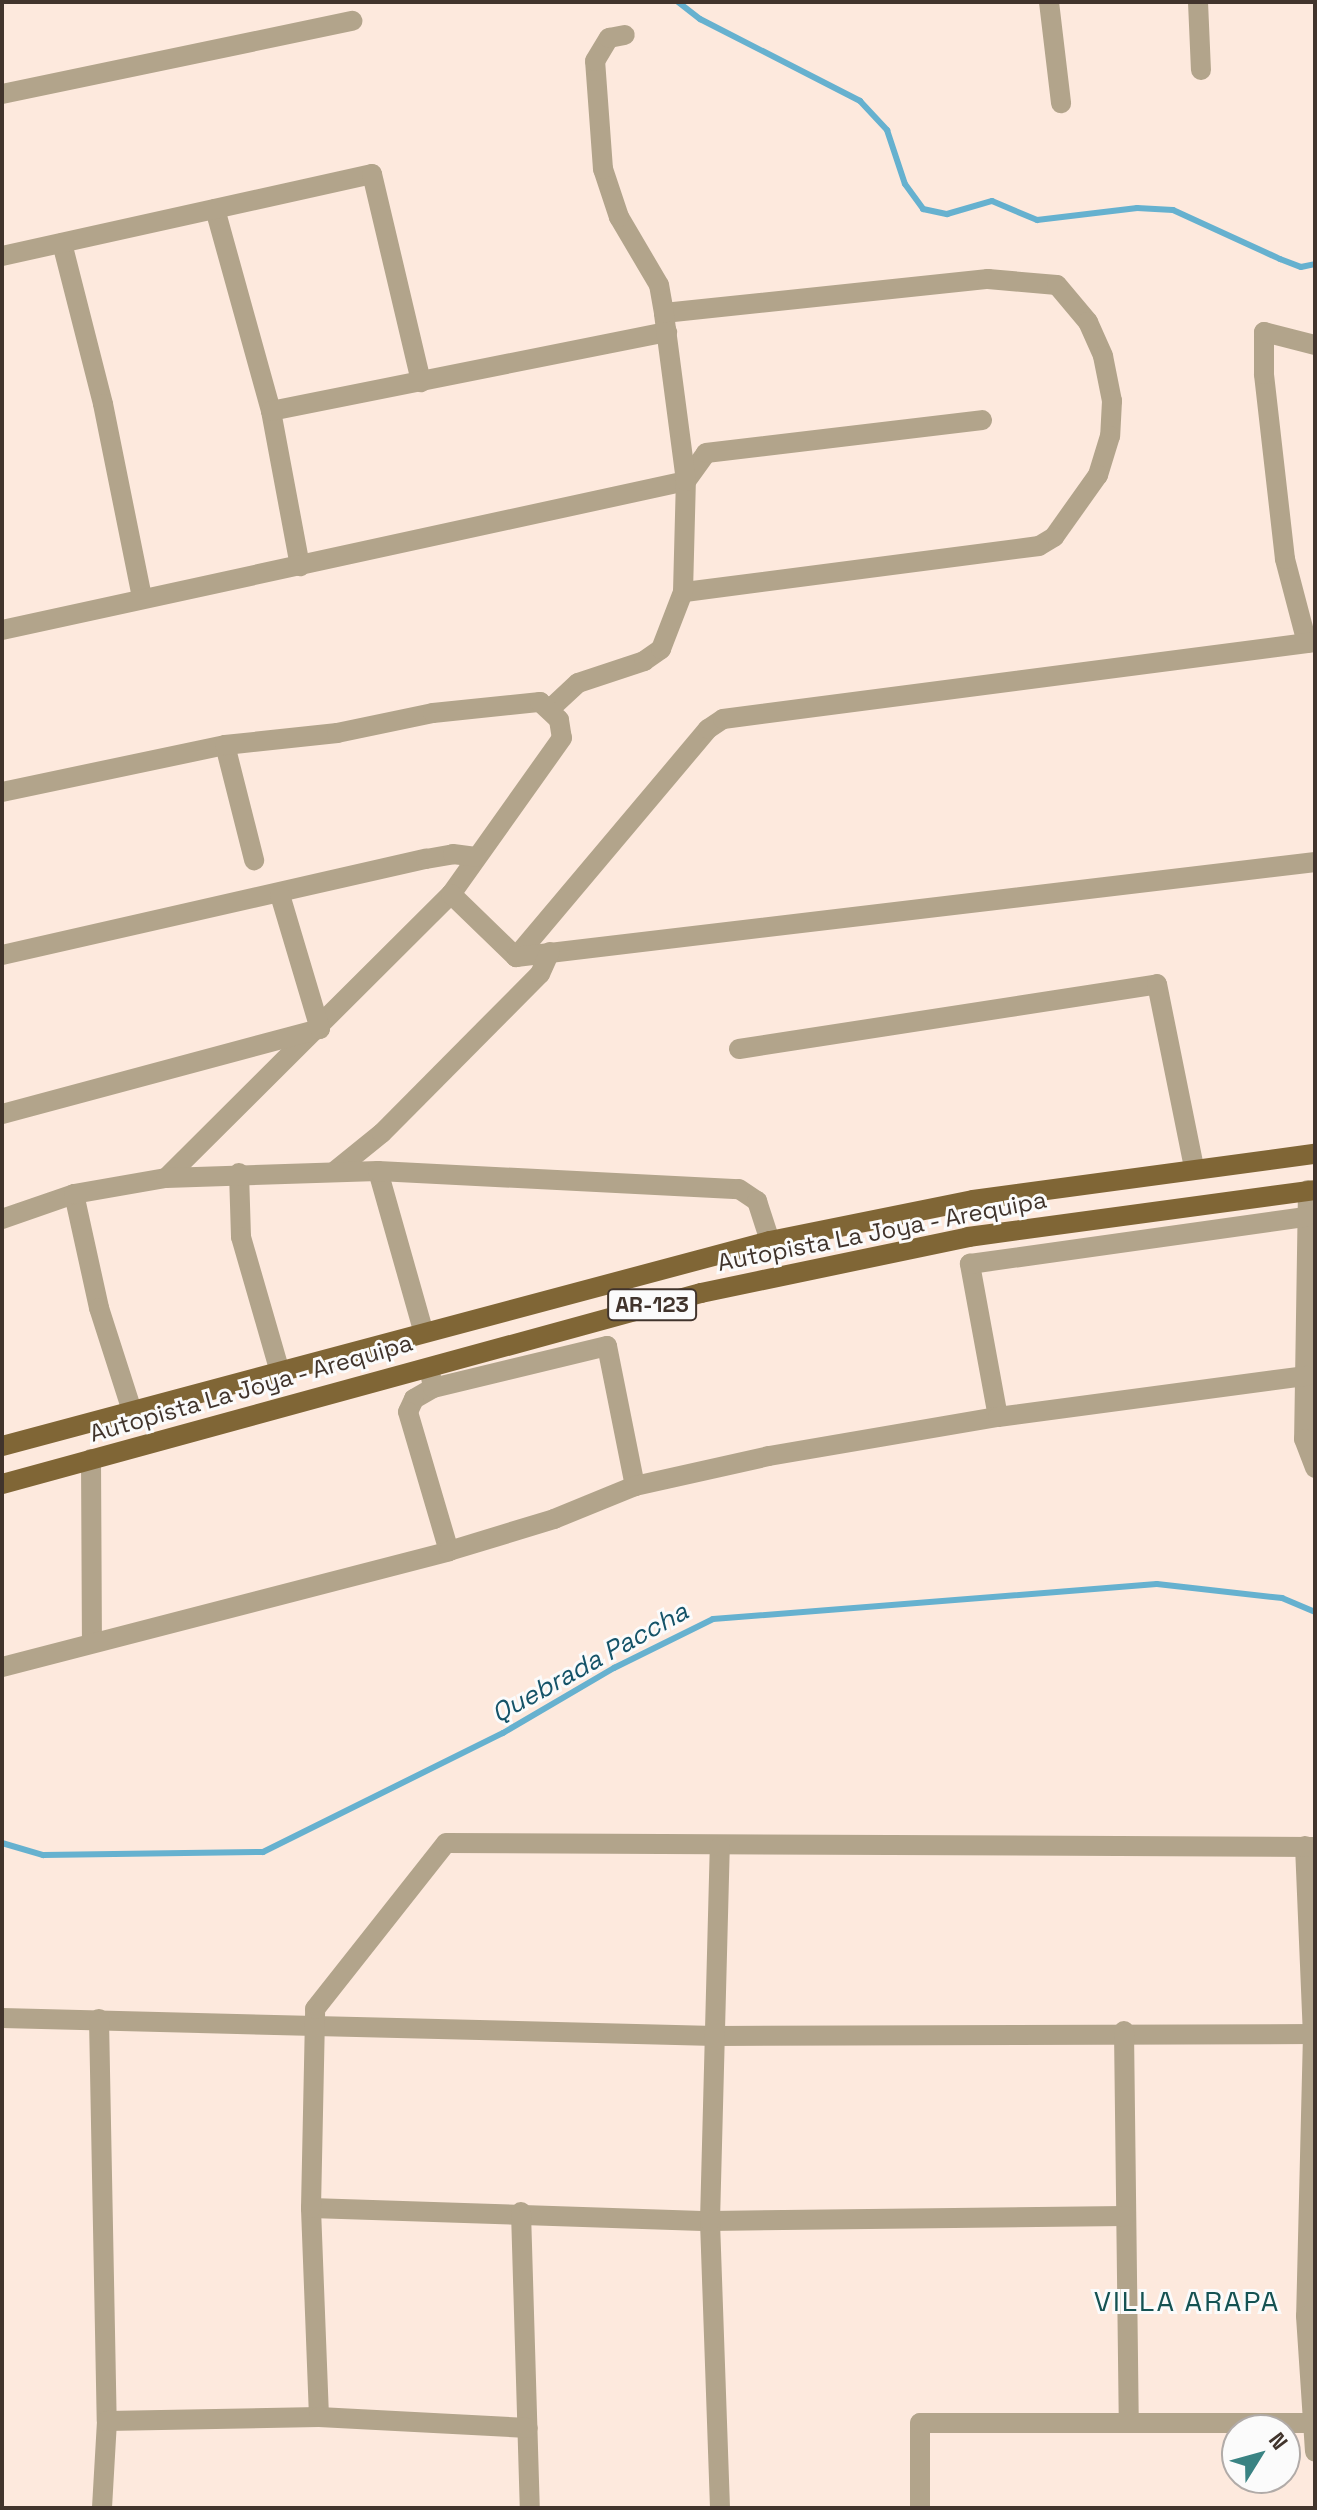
<!DOCTYPE html>
<style>
body{margin:0}
#map{position:relative;width:1317px;height:2510px;overflow:hidden;background:#fde9dd;font-family:"Space Grotesk",sans-serif}
div>[style]{position:absolute}
.stream>*{height:6px;margin:-3px;padding:0 3px;transform-origin:3px;border-radius:3px;background:#66b1cf}
.minor>*{height:20px;margin:-10px;padding:0 10px;transform-origin:10px;border-radius:10px;background:#b2a48b}
.major>*{height:20px;margin:-10px;padding:0 10px;transform-origin:10px;border-radius:10px;background:#806636}
span{translate:-50% -50%;white-space:nowrap;text-align:center;line-height:1.15;-webkit-text-stroke:6px #fbfbfb;paint-order:stroke}
.shield-label span{padding:2px 6px;background:#fbfbfb;border:2px solid;border-radius:6px;-webkit-text-stroke-width:0}
.shield-label{font-size:22px;color:#41342c;font-weight:700}
.street-label{font-size:24px;color:#41342c}
.water-label{font-size:26px;color:#155368;font-style:italic}
.quarter-label{font-size:28px;color:#155252;letter-spacing:2px}
.frame{position:absolute;inset:0;border:4px solid #41342c;pointer-events:none}
.north{position:absolute;left:1221px;top:2414px;width:80px;height:80px;box-sizing:border-box;background:#fbfbfb;border:2px solid #b1aba8;border-radius:50%;rotate:53deg;font-size:22px;font-weight:700;line-height:32px;text-align:center;color:#41342c}
.north::after{content:'';display:block;margin:auto;width:28px;height:36px;background:#3a8383;clip-path:polygon(50% 0,100% 100%,50% 72%,0 100%)}
</style>
<div id="map">
<div class="stream">
<i style="left:678px;top:2px;width:28px;rotate:38deg"></i>
<i style="left:700px;top:19px;width:180px;rotate:27.1deg"></i>
<i style="left:860px;top:101px;width:40px;rotate:47deg"></i>
<i style="left:887px;top:130px;width:57px;rotate:71.6deg"></i>
<i style="left:905px;top:184px;width:31px;rotate:54deg"></i>
<i style="left:923px;top:209px;width:25px;rotate:12deg"></i>
<i style="left:947px;top:214px;width:47px;rotate:-16.1deg"></i>
<i style="left:992px;top:201px;width:49px;rotate:22.9deg"></i>
<i style="left:1037px;top:220px;width:101px;rotate:-6.8deg"></i>
<i style="left:1137px;top:208px;width:36px;rotate:3deg"></i>
<i style="left:1173px;top:210px;width:118px;rotate:24.6deg"></i>
<i style="left:1280px;top:259px;width:22px;rotate:21deg"></i>
<i style="left:1301px;top:267px;width:14px;rotate:-12deg"></i>
<i style="left:2px;top:1843px;width:43px;rotate:16.3deg"></i>
<i style="left:43px;top:1855px;width:220px;rotate:-0.8deg"></i>
<i style="left:263px;top:1852px;width:268px;rotate:-26.4deg"></i>
<i style="left:503px;top:1733px;width:129px;rotate:-30.4deg"></i>
<i style="left:614px;top:1668px;width:110px;rotate:-26.3deg"></i>
<i style="left:713px;top:1619px;width:445px;rotate:-4.5deg"></i>
<i style="left:1157px;top:1584px;width:126px;rotate:6.4deg"></i>
<i style="left:1282px;top:1598px;width:36px;rotate:23deg"></i>
</div>
<div class="minor">
<i style="left:1049px;top:2px;width:102px;rotate:83.2deg"></i>
<i style="left:1198px;top:2px;width:68px;rotate:87.5deg"></i>
<i style="left:2px;top:94px;width:358px;rotate:-11.8deg"></i>
<i style="left:215px;top:209px;width:210px;rotate:74.5deg"></i>
<i style="left:271px;top:411px;width:158px;rotate:79.4deg"></i>
<i style="left:62px;top:243px;width:166px;rotate:75.7deg"></i>
<i style="left:103px;top:404px;width:198px;rotate:78.6deg"></i>
<i style="left:2px;top:256px;width:379px;rotate:-12.5deg"></i>
<i style="left:372px;top:174px;width:214px;rotate:76.7deg"></i>
<i style="left:664px;top:313px;width:326px;rotate:-6deg"></i>
<i style="left:988px;top:279px;width:69px;rotate:5deg"></i>
<i style="left:1057px;top:285px;width:48px;rotate:50deg"></i>
<i style="left:1088px;top:322px;width:37px;rotate:66deg"></i>
<i style="left:1103px;top:356px;width:46px;rotate:78.7deg"></i>
<i style="left:1112px;top:401px;width:35px;rotate:93deg"></i>
<i style="left:1110px;top:436px;width:41px;rotate:107.1deg"></i>
<i style="left:1098px;top:475px;width:76px;rotate:125.4deg"></i>
<i style="left:1054px;top:537px;width:17px;rotate:149deg"></i>
<i style="left:1039px;top:546px;width:359px;rotate:172.6deg"></i>
<i style="left:271px;top:411px;width:404px;rotate:-11.3deg"></i>
<i style="left:2px;top:630px;width:700px;rotate:-12.29deg"></i>
<i style="left:686px;top:481px;width:34px;rotate:-54deg"></i>
<i style="left:706px;top:453px;width:278px;rotate:-6.8deg"></i>
<i style="left:1307px;top:643px;width:87px;rotate:-104.7deg"></i>
<i style="left:1285px;top:559px;width:186px;rotate:-96.5deg"></i>
<i style="left:1264px;top:374px;width:42px;rotate:-90deg"></i>
<i style="left:1264px;top:332px;width:53px;rotate:14.3deg"></i>
<i style="left:550px;top:709px;width:38px;rotate:-43deg"></i>
<i style="left:578px;top:683px;width:70px;rotate:-18.4deg"></i>
<i style="left:644px;top:661px;width:21px;rotate:-35deg"></i>
<i style="left:661px;top:649px;width:61px;rotate:-68.9deg"></i>
<i style="left:683px;top:592px;width:111px;rotate:-88.5deg"></i>
<i style="left:686px;top:481px;width:169px;rotate:-97.5deg"></i>
<i style="left:664px;top:313px;width:28px;rotate:-100deg"></i>
<i style="left:659px;top:285px;width:79px;rotate:-120.5deg"></i>
<i style="left:619px;top:217px;width:51px;rotate:-108.4deg"></i>
<i style="left:603px;top:169px;width:108px;rotate:-94.2deg"></i>
<i style="left:595px;top:61px;width:27px;rotate:-59deg"></i>
<i style="left:609px;top:38px;width:16px;rotate:-11deg"></i>
<i style="left:225px;top:745px;width:119px;rotate:75.8deg"></i>
<i style="left:2px;top:792px;width:228px;rotate:-11.9deg"></i>
<i style="left:225px;top:745px;width:113px;rotate:-6.1deg"></i>
<i style="left:337px;top:733px;width:98px;rotate:-11.8deg"></i>
<i style="left:433px;top:713px;width:108px;rotate:-5.9deg"></i>
<i style="left:540px;top:702px;width:26px;rotate:43deg"></i>
<i style="left:559px;top:720px;width:18px;rotate:81deg"></i>
<i style="left:562px;top:738px;width:191px;rotate:125.4deg"></i>
<i style="left:451px;top:894px;width:402px;rotate:135.1deg"></i>
<i style="left:451px;top:894px;width:91px;rotate:44.1deg"></i>
<i style="left:2px;top:955px;width:435px;rotate:-12.8deg"></i>
<i style="left:426px;top:859px;width:27px;rotate:-10deg"></i>
<i style="left:453px;top:854px;width:23px;rotate:7deg"></i>
<i style="left:516px;top:957px;width:298px;rotate:-49.9deg"></i>
<i style="left:708px;top:729px;width:18px;rotate:-34deg"></i>
<i style="left:723px;top:719px;width:597px;rotate:-7.41deg"></i>
<i style="left:516px;top:957px;width:805px;rotate:-6.78deg"></i>
<i style="left:739px;top:1049px;width:423px;rotate:-8.8deg"></i>
<i style="left:1157px;top:984px;width:187px;rotate:78.6deg"></i>
<i style="left:2px;top:1114px;width:329px;rotate:-15deg"></i>
<i style="left:320px;top:1029px;width:140px;rotate:-106.6deg"></i>
<i style="left:335px;top:1171px;width:60px;rotate:-39deg"></i>
<i style="left:382px;top:1133px;width:224px;rotate:-45.2deg"></i>
<i style="left:540px;top:974px;width:24px;rotate:-66deg"></i>
<i style="left:378px;top:1171px;width:165px;rotate:74.2deg"></i>
<i style="left:239px;top:1173px;width:64px;rotate:88.2deg"></i>
<i style="left:241px;top:1237px;width:137px;rotate:73.9deg"></i>
<i style="left:1308px;top:1190px;width:249px;rotate:90.9deg"></i>
<i style="left:1304px;top:1439px;width:31px;rotate:69deg"></i>
<i style="left:74px;top:1194px;width:117px;rotate:77.6deg"></i>
<i style="left:99px;top:1308px;width:108px;rotate:72.2deg"></i>
<i style="left:2px;top:1219px;width:76px;rotate:-19.1deg"></i>
<i style="left:74px;top:1194px;width:93px;rotate:-9.9deg"></i>
<i style="left:166px;top:1178px;width:212px;rotate:-1.9deg"></i>
<i style="left:378px;top:1171px;width:361px;rotate:2.9deg"></i>
<i style="left:739px;top:1189px;width:22px;rotate:34deg"></i>
<i style="left:757px;top:1201px;width:42px;rotate:72deg"></i>
<i style="left:431px;top:1377px;width:11px;rotate:80deg"></i>
<i style="left:433px;top:1388px;width:22px;rotate:150deg"></i>
<i style="left:414px;top:1399px;width:14px;rotate:115deg"></i>
<i style="left:408px;top:1412px;width:145px;rotate:73.6deg"></i>
<i style="left:433px;top:1388px;width:179px;rotate:-13.6deg"></i>
<i style="left:607px;top:1346px;width:143px;rotate:78.7deg"></i>
<i style="left:998px;top:1417px;width:156px;rotate:-100.4deg"></i>
<i style="left:970px;top:1264px;width:339px;rotate:-8deg"></i>
<i style="left:91px;top:1459px;width:184px;rotate:89.7deg"></i>
<i style="left:2px;top:1667px;width:462px;rotate:-14.5deg"></i>
<i style="left:449px;top:1551px;width:110px;rotate:-16.9deg"></i>
<i style="left:554px;top:1519px;width:87px;rotate:-22.2deg"></i>
<i style="left:635px;top:1486px;width:137px;rotate:-12.6deg"></i>
<i style="left:769px;top:1456px;width:232px;rotate:-9.7deg"></i>
<i style="left:998px;top:1417px;width:311px;rotate:-7.6deg"></i>
<i style="left:1305px;top:1846px;width:188px;rotate:87.6deg"></i>
<i style="left:1313px;top:2034px;width:282px;rotate:91.4deg"></i>
<i style="left:1306px;top:2316px;width:136px;rotate:86.2deg"></i>
<i style="left:2px;top:2018px;width:713px;rotate:1.45deg"></i>
<i style="left:715px;top:2036px;width:600px;rotate:-0.19deg"></i>
<i style="left:99px;top:2019px;width:402px;rotate:88.9deg"></i>
<i style="left:107px;top:2421px;width:87px;rotate:93.3deg"></i>
<i style="left:1124px;top:2031px;width:392px;rotate:89.3deg"></i>
<i style="left:311px;top:2208px;width:399px;rotate:1.9deg"></i>
<i style="left:710px;top:2221px;width:415px;rotate:-0.7deg"></i>
<i style="left:521px;top:2212px;width:296px;rotate:88.3deg"></i>
<i style="left:319px;top:2417px;width:209px;rotate:-92.2deg"></i>
<i style="left:311px;top:2208px;width:199px;rotate:-88.8deg"></i>
<i style="left:315px;top:2009px;width:211px;rotate:-51.7deg"></i>
<i style="left:446px;top:1843px;width:869px;rotate:0.26deg"></i>
<i style="left:107px;top:2421px;width:212px;rotate:-1.1deg"></i>
<i style="left:319px;top:2417px;width:209px;rotate:3deg"></i>
<i style="left:720px;top:2508px;width:287px;rotate:-92deg"></i>
<i style="left:710px;top:2221px;width:374px;rotate:-88.5deg"></i>
<i style="left:920px;top:2508px;width:85px;rotate:-90deg"></i>
<i style="left:920px;top:2423px;width:395px"></i>
</div>
<div class="major">
<i style="left:2px;top:1446px;width:795px;rotate:-14.95deg"></i>
<i style="left:770px;top:1241px;width:207px;rotate:-11.4deg"></i>
<i style="left:973px;top:1200px;width:345px;rotate:-7.7deg"></i>
<i style="left:2px;top:1484px;width:725px;rotate:-15.28deg"></i>
<i style="left:701px;top:1293px;width:273px;rotate:-11.8deg"></i>
<i style="left:968px;top:1237px;width:350px;rotate:-7.7deg"></i>
</div>
<div class="shield-label">
<span style="left:652px;top:1305px">AR-123</span>
</div>
<div class="street-label">
<span style="left:882px;top:1231px;rotate:-11deg">Autopista La Joya - Arequipa</span>
<span style="left:251px;top:1388px;rotate:-16deg">Autopista La Joya - Arequipa</span>
</div>
<div class="water-label">
<span style="left:590px;top:1663px;rotate:-29deg">Quebrada Paccha</span>
</div>
<div class="quarter-label">
<span style="left:1187px;top:2301px">VILLA ARAPA</span>
</div>
<div class="frame"></div>
<div class="north">N</div>
</div>
